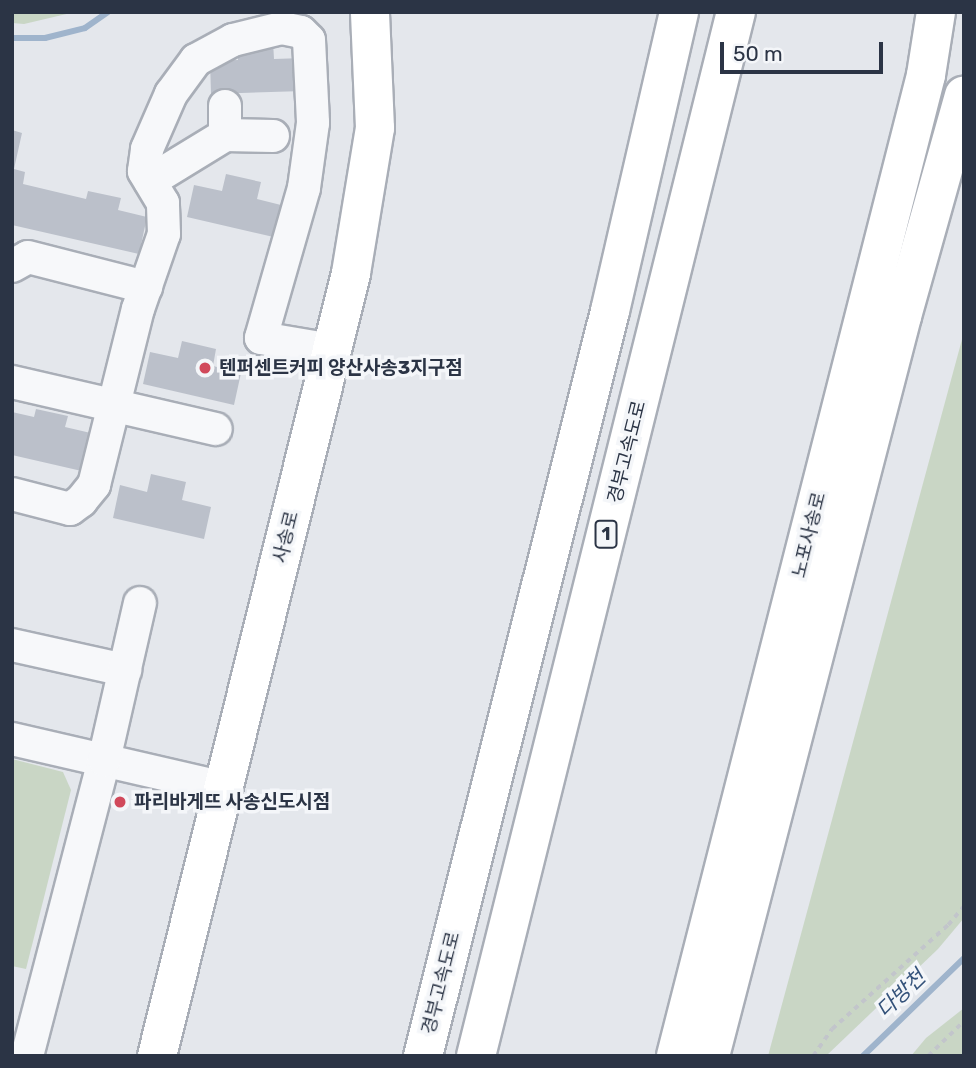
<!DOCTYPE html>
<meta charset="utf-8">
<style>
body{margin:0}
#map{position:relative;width:976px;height:1068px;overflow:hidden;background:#e4e7ec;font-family:Rubik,"Noto Sans KR",sans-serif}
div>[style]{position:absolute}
.green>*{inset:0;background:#c9d6c5}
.stream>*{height:6px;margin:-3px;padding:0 3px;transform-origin:3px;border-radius:3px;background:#9fb4cc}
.building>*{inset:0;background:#bbc0ca}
.path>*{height:3.5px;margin-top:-1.75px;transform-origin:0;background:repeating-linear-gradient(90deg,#c2c5cb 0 5px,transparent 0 10px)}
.roads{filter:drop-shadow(2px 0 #a9aeb7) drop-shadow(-2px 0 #a9aeb7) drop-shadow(0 2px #a9aeb7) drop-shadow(0 -2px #a9aeb7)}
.minor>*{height:32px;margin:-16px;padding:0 16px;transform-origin:16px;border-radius:16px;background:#f7f8fa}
.major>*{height:38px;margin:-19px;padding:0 19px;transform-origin:19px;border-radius:19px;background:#fff}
.highway>*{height:38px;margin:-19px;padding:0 19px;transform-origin:19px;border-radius:19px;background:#fff}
.dots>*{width:19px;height:19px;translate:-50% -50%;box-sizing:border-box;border:4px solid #f4f6f9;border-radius:50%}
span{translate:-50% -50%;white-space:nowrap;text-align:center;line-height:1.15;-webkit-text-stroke:7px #f4f6f9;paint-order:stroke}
.shield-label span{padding:2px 5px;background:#f4f6f9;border:2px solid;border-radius:5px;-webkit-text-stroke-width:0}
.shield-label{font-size:18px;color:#2b3445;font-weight:700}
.poi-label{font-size:19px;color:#2b3445;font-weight:700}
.left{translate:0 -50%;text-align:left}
.street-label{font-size:19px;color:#2b3445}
.water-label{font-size:21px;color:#34527a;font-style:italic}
.frame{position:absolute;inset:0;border:14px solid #2b3445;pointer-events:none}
.scale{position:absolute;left:720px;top:42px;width:163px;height:32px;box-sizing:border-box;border:4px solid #2b3445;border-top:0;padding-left:9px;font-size:21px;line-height:24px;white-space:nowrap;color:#2b3445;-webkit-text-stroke:5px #f4f6f9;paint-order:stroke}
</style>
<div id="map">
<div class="green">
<i style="clip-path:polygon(12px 12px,75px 12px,24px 24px,12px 23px)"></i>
<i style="clip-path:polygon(964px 332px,964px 918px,938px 949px,826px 1056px,768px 1056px)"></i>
<i style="clip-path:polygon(12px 759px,63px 772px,71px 790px,26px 969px,12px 966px)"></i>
<i style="clip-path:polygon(964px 1008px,964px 1056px,911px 1056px,926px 1038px)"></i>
</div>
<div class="stream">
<i style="left:12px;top:38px;width:33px"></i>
<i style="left:45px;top:38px;width:41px;rotate:-14deg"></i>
<i style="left:85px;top:28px;width:28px;rotate:-35deg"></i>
<i style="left:863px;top:1056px;width:141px;rotate:-44.1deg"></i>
</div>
<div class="building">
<i style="clip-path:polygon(273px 41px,274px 59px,303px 58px,304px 91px,211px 94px,210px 61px,238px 60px,238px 42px)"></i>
<i style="clip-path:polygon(12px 130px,22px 133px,14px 169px,25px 172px,23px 184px,86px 199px,88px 191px,121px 198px,118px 210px,147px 217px,139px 254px,12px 225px)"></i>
<i style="clip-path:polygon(226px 174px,261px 182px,257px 199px,285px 206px,278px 238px,187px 217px,194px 185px,222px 191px)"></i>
<i style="clip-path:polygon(182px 341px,216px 349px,213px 366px,241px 373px,234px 405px,143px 384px,150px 352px,178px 358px)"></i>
<i style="clip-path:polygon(36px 409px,68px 416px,65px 427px,95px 434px,86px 472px,12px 455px,12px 412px,34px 417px)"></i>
<i style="clip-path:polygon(151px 474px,186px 482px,182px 500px,211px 507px,204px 539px,113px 518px,120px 485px,147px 492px)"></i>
</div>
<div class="path">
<i style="left:813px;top:1056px;width:33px;rotate:-55deg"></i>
<i style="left:832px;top:1029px;width:156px;rotate:-41.9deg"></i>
<i style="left:948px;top:925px;width:25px;rotate:-50deg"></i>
<i style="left:928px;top:1056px;width:50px;rotate:-44.2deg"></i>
</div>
<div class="roads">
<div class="minor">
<i style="left:225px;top:106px;width:29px;rotate:90deg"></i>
<i style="left:150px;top:181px;width:88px;rotate:-31.5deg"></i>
<i style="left:225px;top:135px;width:48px;rotate:1.2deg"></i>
<i style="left:12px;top:266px;width:18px;rotate:-29deg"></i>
<i style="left:28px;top:257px;width:122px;rotate:14.3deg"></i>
<i style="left:12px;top:382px;width:209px;rotate:13deg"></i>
<i style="left:12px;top:494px;width:60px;rotate:14.5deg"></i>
<i style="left:70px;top:509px;width:14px;rotate:-36deg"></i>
<i style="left:81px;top:501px;width:21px;rotate:-51deg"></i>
<i style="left:94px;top:485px;width:181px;rotate:-76deg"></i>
<i style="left:138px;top:309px;width:79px;rotate:-70.9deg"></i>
<i style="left:164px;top:234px;width:31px;rotate:-92deg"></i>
<i style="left:163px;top:203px;width:37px;rotate:-121deg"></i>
<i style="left:144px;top:171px;width:22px;rotate:-82deg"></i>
<i style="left:147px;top:149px;width:60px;rotate:-66.4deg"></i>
<i style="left:171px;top:94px;width:42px;rotate:-53.7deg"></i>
<i style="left:196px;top:60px;width:42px;rotate:-28.4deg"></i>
<i style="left:233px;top:40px;width:50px;rotate:-13.8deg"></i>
<i style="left:282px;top:28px;width:19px;rotate:12deg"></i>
<i style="left:301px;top:32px;width:11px;rotate:45deg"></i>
<i style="left:309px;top:40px;width:83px;rotate:87.2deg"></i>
<i style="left:313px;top:123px;width:66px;rotate:97.9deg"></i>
<i style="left:304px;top:188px;width:156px;rotate:106deg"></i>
<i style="left:261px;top:338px;width:72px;rotate:9.6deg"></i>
<i style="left:12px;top:645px;width:116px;rotate:12.5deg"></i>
<i style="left:12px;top:739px;width:218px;rotate:13deg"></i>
<i style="left:27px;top:1056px;width:306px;rotate:-75.4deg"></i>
<i style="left:104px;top:760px;width:161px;rotate:-77.1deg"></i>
</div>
<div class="major">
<i style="left:157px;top:1056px;width:807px;rotate:-76.08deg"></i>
<i style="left:351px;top:273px;width:147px;rotate:-80.6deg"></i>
<i style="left:375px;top:128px;width:116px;rotate:-92.5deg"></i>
<i style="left:676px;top:1056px;width:1012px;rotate:-75.7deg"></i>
<i style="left:926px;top:75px;width:64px;rotate:-81deg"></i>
<i style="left:710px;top:1056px;width:765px;rotate:-75.45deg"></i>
<i style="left:902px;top:316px;width:229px;rotate:-74.3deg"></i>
</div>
<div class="highway">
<i style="left:423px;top:1056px;width:768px;rotate:-75.91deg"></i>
<i style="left:610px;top:311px;width:307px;rotate:-77deg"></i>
<i style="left:476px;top:1056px;width:1076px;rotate:-76.02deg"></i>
</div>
</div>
<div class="dots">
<i style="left:205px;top:368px;background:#d1495b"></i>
<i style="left:120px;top:802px;background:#d1495b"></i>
</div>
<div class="shield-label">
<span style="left:606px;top:534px">1</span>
</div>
<div class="poi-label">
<span class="left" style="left:219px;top:368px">텐퍼센트커피 양산사송3지구점</span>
<span class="left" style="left:134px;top:802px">파리바게뜨 사송신도시점</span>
</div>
<div class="street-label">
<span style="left:627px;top:452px;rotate:-76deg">경부고속도로</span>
<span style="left:809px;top:535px;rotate:-76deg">노포사송로</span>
<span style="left:286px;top:537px;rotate:-76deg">사송로</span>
<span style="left:441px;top:983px;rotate:-76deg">경부고속도로</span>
</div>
<div class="water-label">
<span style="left:901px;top:994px;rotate:-44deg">다방천</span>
</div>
<div class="frame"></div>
<div class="scale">50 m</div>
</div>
